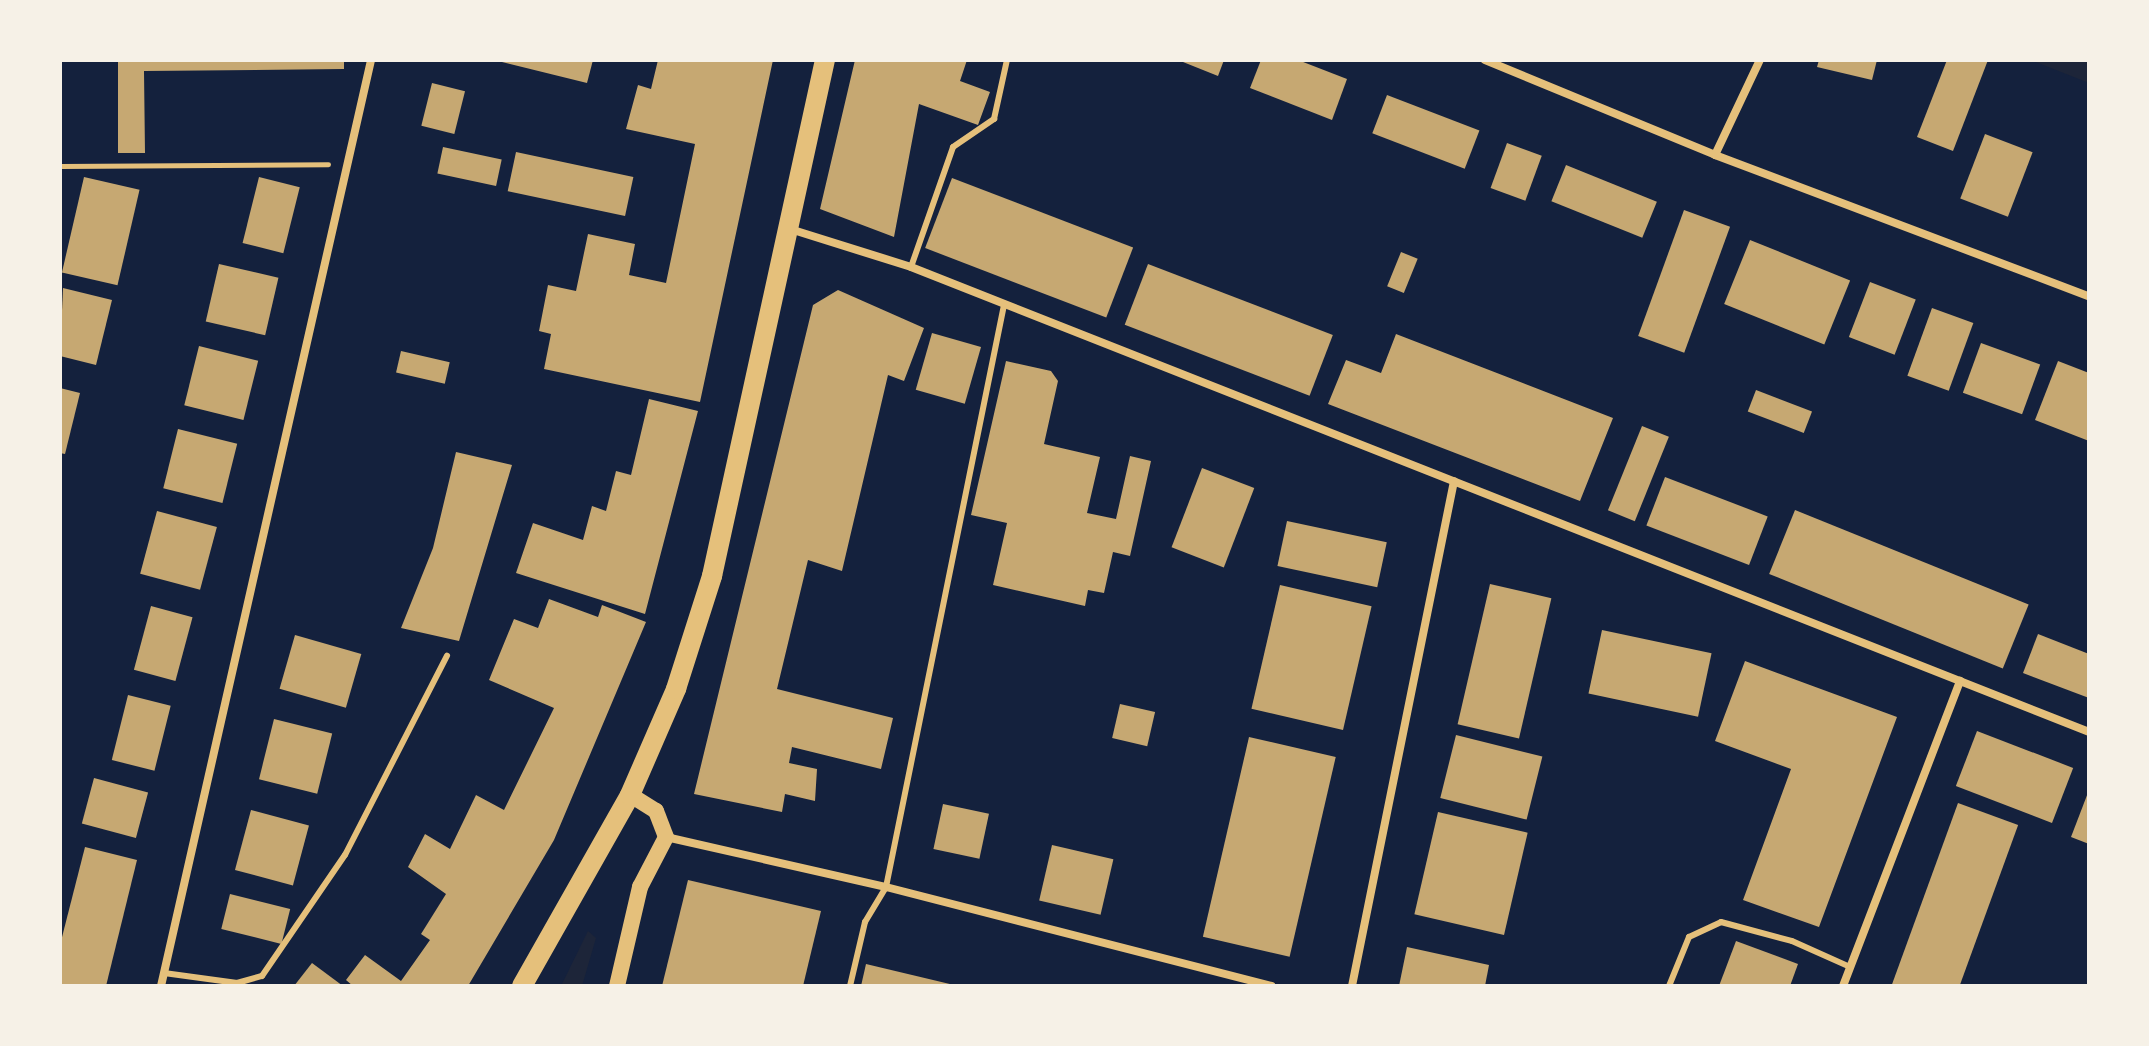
<!DOCTYPE html>
<style>
body{margin:0}
#map{position:relative;width:2149px;height:1046px;overflow:hidden;background:#14213d;font-family:"Varela Round",sans-serif}
div>[style]{position:absolute}
.green>*{inset:0;background:#1d2539}
.building>*{inset:0;background:#c6a872;transform-origin:0 0}
.path>*{height:5px;margin:-2.5px;padding:0 2.5px;transform-origin:2.5px;border-radius:2.5px;background:#e5c07b}
.service>*{height:6px;margin:-3px;padding:0 3px;transform-origin:3px;border-radius:3px;background:#e5c07b}
.minor>*{height:8px;margin:-4px;padding:0 4px;transform-origin:4px;border-radius:4px;background:#e5c07b}
.secondary>*{height:16px;margin:-8px;padding:0 8px;transform-origin:8px;border-radius:8px;background:#e5c07b}
.primary>*{height:20px;margin:-10px;padding:0 10px;transform-origin:10px;border-radius:10px;background:#e5c07b}
span{translate:-50% -50%;white-space:nowrap;text-align:center;line-height:1.15;-webkit-text-stroke:8px #f6f1e7;paint-order:stroke}
.frame{position:absolute;inset:0;border:62px solid #f6f1e7;pointer-events:none}
</style>
<div id="map">
<div class="green">
<i style="clip-path:polygon(2031px 60px,2089px 60px,2089px 83px)"></i>
<i style="clip-path:polygon(588px 931px,596px 938px,582px 986px,561px 986px)"></i>
</div>
<div class="building">
<i style="clip-path:polygon(118px 60px,344px 60px,344px 69px,144px 71px,145px 153px,118px 153px)"></i>
<i style="clip-path:polygon(494px 60px,593px 60px,587px 83px)"></i>
<i style="clip-path:polygon(658px 60px,773px 60px,700px 402px,544px 369px,551px 334px,539px 331px,548px 285px,576px 291px,588px 234px,635px 244px,629px 275px,666px 283px,695px 144px,626px 129px,638px 85px,651px 89px)"></i>
<i style="clip-path:polygon(855px 60px,967px 60px,960px 81px,990px 92px,978px 125px,919px 104px,894px 237px,820px 209px)"></i>
<i style="clip-path:polygon(1178px 60px,1224px 60px,1218px 76px)"></i>
<i style="clip-path:polygon(1261px 60px,1298px 60px,1347px 79px,1332px 120px,1250px 88px)"></i>
<i style="clip-path:polygon(1819px 60px,1877px 60px,1872px 80px,1817px 67px)"></i>
<i style="clip-path:polygon(1947px 60px,1988px 60px,1953px 151px,1917px 137px)"></i>
<i style="left:432px;top:83px;width:34px;height:44px;rotate:14deg"></i>
<i style="left:1387px;top:95px;width:99px;height:41px;rotate:21deg"></i>
<i style="left:1985px;top:134px;width:51px;height:69px;rotate:21deg"></i>
<i style="left:1507px;top:143px;width:37px;height:48px;rotate:20deg"></i>
<i style="left:443px;top:147px;width:60px;height:27px;rotate:12deg"></i>
<i style="left:516px;top:152px;width:120px;height:40px;rotate:12deg"></i>
<i style="left:1566px;top:165px;width:98px;height:39px;rotate:22deg"></i>
<i style="left:84px;top:177px;width:57px;height:98px;rotate:13deg"></i>
<i style="left:259px;top:177px;width:42px;height:68px;rotate:14deg"></i>
<i style="left:952px;top:178px;width:194px;height:75px;rotate:21deg"></i>
<i style="left:1684px;top:210px;width:49px;height:134px;rotate:20deg"></i>
<i style="left:1750px;top:240px;width:108px;height:69px;rotate:22deg"></i>
<i style="left:1401px;top:252px;width:18px;height:37px;rotate:22deg"></i>
<i style="left:219px;top:264px;width:61px;height:59px;rotate:13deg"></i>
<i style="left:1148px;top:264px;width:198px;height:65px;rotate:21deg"></i>
<i style="left:1870px;top:282px;width:49px;height:59px;rotate:21deg"></i>
<i style="clip-path:polygon(63px 288px,112px 300px,96px 365px,60px 356px)"></i>
<i style="clip-path:polygon(838px 290px,924px 328px,904px 381px,888px 375px,842px 571px,808px 560px,777px 689px,893px 718px,881px 769px,792px 747px,789px 763px,817px 769px,815px 801px,785px 794px,782px 812px,694px 794px,813px 305px)"></i>
<i style="left:1932px;top:308px;width:44px;height:72px;rotate:20deg"></i>
<i style="left:932px;top:333px;width:51px;height:59px;rotate:16deg"></i>
<i style="clip-path:polygon(1396px 334px,1613px 418px,1580px 501px,1328px 404px,1346px 360px,1381px 373px)"></i>
<i style="left:1981px;top:343px;width:63px;height:53px;rotate:20deg"></i>
<i style="left:199px;top:346px;width:61px;height:61px;rotate:14deg"></i>
<i style="left:401px;top:351px;width:50px;height:22px;rotate:13deg"></i>
<i style="clip-path:polygon(1006px 361px,1051px 371px,1058px 381px,1044px 444px,1100px 457px,1087px 513px,1116px 519px,1130px 456px,1151px 461px,1130px 556px,1113px 552px,1104px 593px,1088px 590px,1085px 606px,993px 585px,1007px 523px,971px 515px)"></i>
<i style="clip-path:polygon(2058px 361px,2089px 373px,2089px 441px,2035px 420px)"></i>
<i style="clip-path:polygon(60px 388px,80px 393px,65px 454px,60px 453px)"></i>
<i style="left:1756px;top:390px;width:60px;height:23px;rotate:21deg"></i>
<i style="clip-path:polygon(649px 399px,698px 411px,645px 614px,516px 573px,533px 523px,583px 540px,592px 506px,606px 511px,616px 471px,631px 475px)"></i>
<i style="left:1642px;top:426px;width:29px;height:91px;rotate:22deg"></i>
<i style="left:178px;top:429px;width:61px;height:61px;rotate:14deg"></i>
<i style="clip-path:polygon(456px 452px,512px 465px,459px 641px,401px 628px,433px 548px)"></i>
<i style="left:1202px;top:468px;width:56px;height:85px;rotate:21deg"></i>
<i style="left:1665px;top:477px;width:110px;height:52px;rotate:21deg"></i>
<i style="left:1795px;top:510px;width:252px;height:69px;rotate:22deg"></i>
<i style="left:157px;top:511px;width:62px;height:65px;rotate:15deg"></i>
<i style="left:1287px;top:521px;width:102px;height:46px;rotate:12deg"></i>
<i style="left:1490px;top:584px;width:63px;height:144px;rotate:13deg"></i>
<i style="left:1280px;top:585px;width:94px;height:127px;rotate:13deg"></i>
<i style="clip-path:polygon(549px 599px,598px 617px,602px 605px,646px 622px,554px 840px,468px 986px,353px 986px,346px 980px,365px 955px,401px 981px,430px 940px,421px 934px,446px 894px,408px 867px,425px 834px,450px 849px,476px 795px,504px 810px,554px 708px,489px 680px,514px 619px,538px 628px)"></i>
<i style="left:151px;top:606px;width:43px;height:66px;rotate:15deg"></i>
<i style="left:1602px;top:630px;width:112px;height:65px;rotate:12deg"></i>
<i style="clip-path:polygon(2038px 634px,2089px 654px,2089px 698px,2023px 673px)"></i>
<i style="left:295px;top:635px;width:69px;height:56px;rotate:16deg"></i>
<i style="clip-path:polygon(1745px 661px,1897px 717px,1819px 927px,1743px 900px,1791px 769px,1715px 741px)"></i>
<i style="left:128px;top:695px;width:44px;height:67px;rotate:14deg"></i>
<i style="left:1120px;top:704px;width:36px;height:35px;rotate:13deg"></i>
<i style="left:274px;top:719px;width:60px;height:62px;rotate:14deg"></i>
<i style="left:1977px;top:731px;width:103px;height:59px;rotate:21deg"></i>
<i style="left:1456px;top:735px;width:89px;height:65px;rotate:14deg"></i>
<i style="left:1249px;top:737px;width:89px;height:205px;rotate:13deg"></i>
<i style="left:94px;top:778px;width:56px;height:47px;rotate:15deg"></i>
<i style="clip-path:polygon(2089px 790px,2089px 844px,2071px 837px)"></i>
<i style="left:1958px;top:803px;width:64px;height:195px;rotate:20deg"></i>
<i style="left:943px;top:804px;width:47px;height:46px;rotate:12deg"></i>
<i style="left:251px;top:810px;width:60px;height:62px;rotate:15deg"></i>
<i style="left:1438px;top:812px;width:92px;height:105px;rotate:13deg"></i>
<i style="left:1052px;top:845px;width:63px;height:57px;rotate:13deg"></i>
<i style="clip-path:polygon(85px 847px,137px 860px,106px 986px,60px 986px,60px 945px)"></i>
<i style="clip-path:polygon(688px 880px,821px 911px,803px 986px,662px 986px)"></i>
<i style="left:230px;top:894px;width:62px;height:36px;rotate:14deg"></i>
<i style="clip-path:polygon(1736px 941px,1798px 964px,1790px 986px,1719px 986px)"></i>
<i style="clip-path:polygon(1407px 947px,1489px 965px,1485px 986px,1399px 986px)"></i>
<i style="clip-path:polygon(312px 963px,343px 986px,294px 986px)"></i>
<i style="clip-path:polygon(866px 964px,954px 985px,954px 986px,861px 986px)"></i>
</div>
<div class="path">
<i style="left:60px;top:166px;width:268px;rotate:-0.4deg"></i>
</div>
<div class="service">
<i style="left:911px;top:267px;width:127px;rotate:-70.7deg"></i>
<i style="left:953px;top:147px;width:50px;rotate:-34.3deg"></i>
<i style="left:994px;top:119px;width:60px;rotate:-77.6deg"></i>
<i style="left:164px;top:973px;width:74px;rotate:7.8deg"></i>
<i style="left:237px;top:983px;width:26px;rotate:-16deg"></i>
<i style="left:262px;top:976px;width:147px;rotate:-55.6deg"></i>
<i style="left:345px;top:855px;width:224px;rotate:-62.9deg"></i>
<i style="left:850px;top:986px;width:66px;rotate:-76.8deg"></i>
<i style="left:865px;top:922px;width:41px;rotate:-59deg"></i>
<i style="left:886px;top:887px;width:594px;rotate:-78.54deg"></i>
<i style="left:1669px;top:986px;width:53px;rotate:-67.8deg"></i>
<i style="left:1689px;top:937px;width:35px;rotate:-25deg"></i>
<i style="left:1721px;top:922px;width:73px;rotate:15deg"></i>
<i style="left:1792px;top:941px;width:64px;rotate:24.1deg"></i>
</div>
<div class="minor">
<i style="left:1485px;top:60px;width:249px;rotate:22.4deg"></i>
<i style="left:1715px;top:155px;width:400px;rotate:20.7deg"></i>
<i style="left:1715px;top:155px;width:105px;rotate:-64.7deg"></i>
<i style="left:790px;top:229px;width:127px;rotate:17.4deg"></i>
<i style="left:911px;top:267px;width:1266px;rotate:21.54deg"></i>
<i style="left:666px;top:837px;width:226px;rotate:12.8deg"></i>
<i style="left:886px;top:887px;width:398px;rotate:14.4deg"></i>
<i style="left:161px;top:986px;width:950px;rotate:-77.22deg"></i>
<i style="left:1352px;top:986px;width:515px;rotate:-78.58deg"></i>
<i style="left:1843px;top:986px;width:327px;rotate:-69deg"></i>
</div>
<div class="secondary">
<i style="left:617px;top:986px;width:102px;rotate:-76.9deg"></i>
<i style="left:640px;top:887px;width:56px;rotate:-62.5deg"></i>
<i style="left:666px;top:837px;width:28px;rotate:-111deg"></i>
<i style="left:656px;top:811px;width:31px;rotate:-148deg"></i>
</div>
<div class="primary">
<i style="left:522px;top:986px;width:219px;rotate:-60.5deg"></i>
<i style="left:630px;top:795px;width:116px;rotate:-66.5deg"></i>
<i style="left:676px;top:689px;width:119px;rotate:-72.3deg"></i>
<i style="left:712px;top:576px;width:528px;rotate:-77.65deg"></i>
</div>
<div class="frame"></div>
</div>
